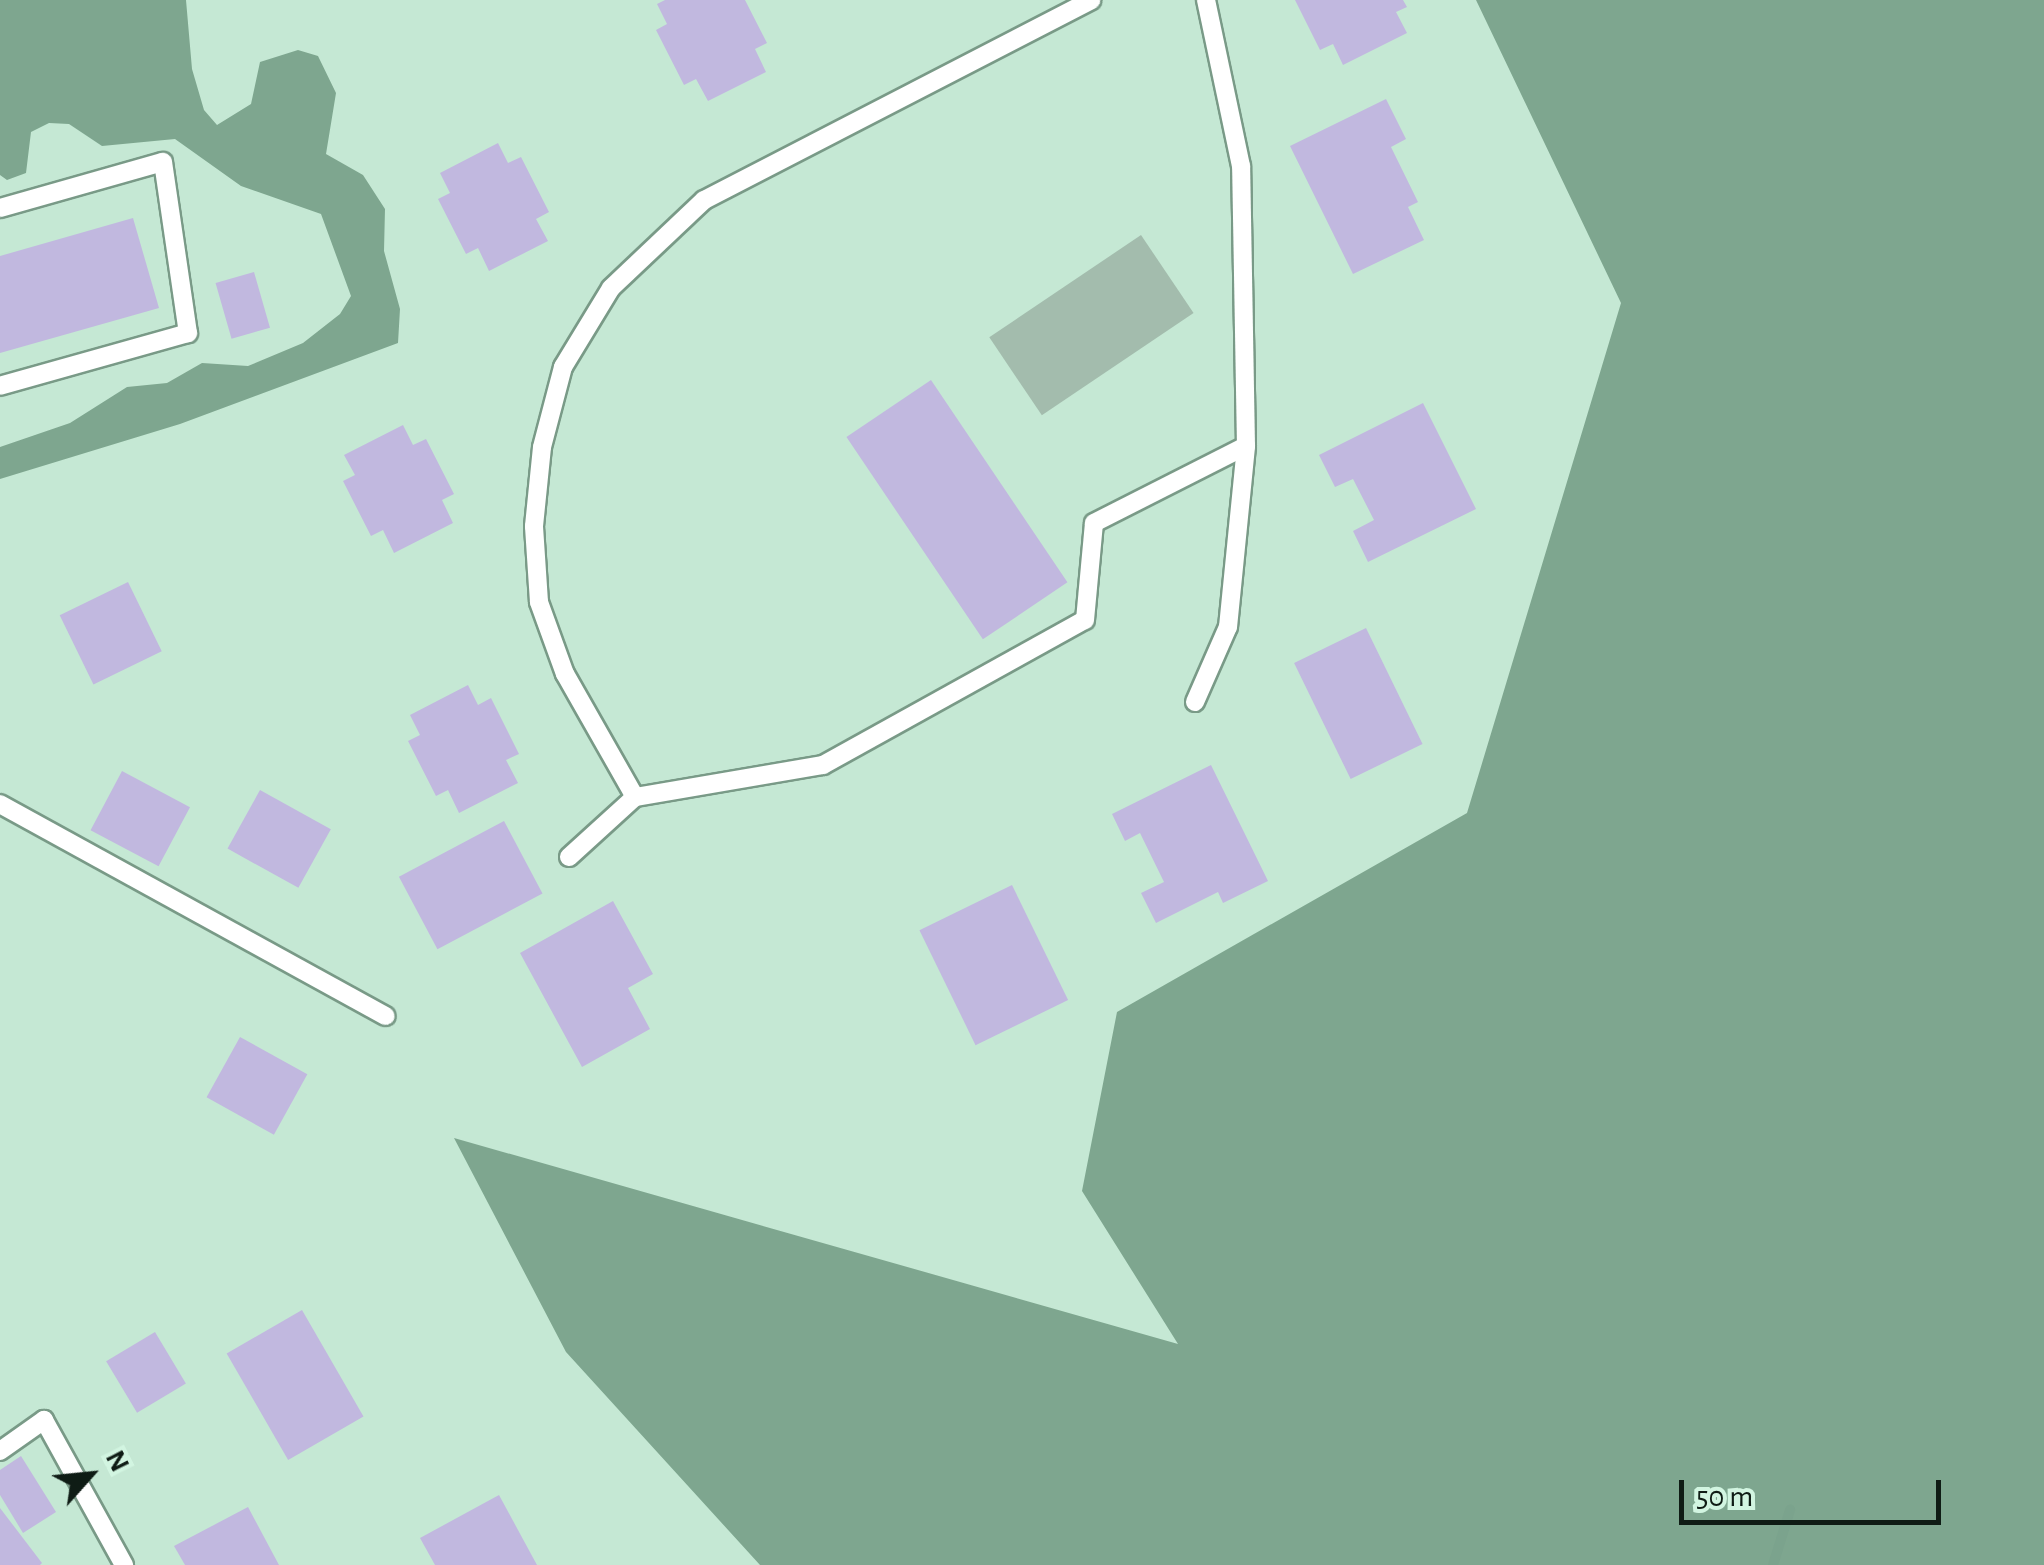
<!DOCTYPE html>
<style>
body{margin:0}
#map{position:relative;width:2044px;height:1565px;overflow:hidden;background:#c5e8d4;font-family:"Alegreya Sans",sans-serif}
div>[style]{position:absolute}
.green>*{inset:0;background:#a3bcad;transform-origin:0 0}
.forest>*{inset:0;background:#7ea68f}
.stream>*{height:10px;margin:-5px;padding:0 5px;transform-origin:5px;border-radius:5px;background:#7ba38d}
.building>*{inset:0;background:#c1b8df;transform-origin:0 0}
.roads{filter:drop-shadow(2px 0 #799a87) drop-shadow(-2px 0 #799a87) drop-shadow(0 2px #799a87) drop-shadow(0 -2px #799a87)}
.service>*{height:18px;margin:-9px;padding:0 9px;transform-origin:9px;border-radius:9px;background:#fff}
span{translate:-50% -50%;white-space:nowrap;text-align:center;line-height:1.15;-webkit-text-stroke:8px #d2f5e1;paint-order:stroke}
.north{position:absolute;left:40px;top:1425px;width:100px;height:100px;-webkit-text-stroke:8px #d2f5e1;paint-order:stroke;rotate:63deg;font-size:28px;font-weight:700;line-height:40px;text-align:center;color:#0f1c15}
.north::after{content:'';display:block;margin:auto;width:35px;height:45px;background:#0f1c15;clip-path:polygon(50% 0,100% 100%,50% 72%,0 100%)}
.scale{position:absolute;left:1679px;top:1480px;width:262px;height:45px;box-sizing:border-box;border:5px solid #0f1c15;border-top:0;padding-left:12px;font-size:30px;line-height:35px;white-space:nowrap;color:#0f1c15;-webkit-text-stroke:8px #d2f5e1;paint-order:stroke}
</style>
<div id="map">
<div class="green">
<i style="left:1141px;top:235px;width:94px;height:183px;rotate:56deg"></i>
</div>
<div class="forest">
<i style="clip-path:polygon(0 0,186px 0,192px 69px,204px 110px,217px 125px,251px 104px,260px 62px,298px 50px,318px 56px,336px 93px,326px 154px,363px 175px,385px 209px,384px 251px,400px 309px,398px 343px,180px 424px,0 479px,0 447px,70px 423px,127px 387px,167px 383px,202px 363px,248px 366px,303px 343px,340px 314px,351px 296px,321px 214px,241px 186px,175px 139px,102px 146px,69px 124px,49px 123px,31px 132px,26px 173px,7px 180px,0 175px)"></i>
<i style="clip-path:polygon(1476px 0,2044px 0,2044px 1565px,760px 1565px,566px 1352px,454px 1138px,1178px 1344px,1082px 1191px,1117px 1012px,1467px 813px,1621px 303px)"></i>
</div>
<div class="stream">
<i style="left:1773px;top:1565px;width:58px;rotate:-72.8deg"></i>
</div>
<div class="building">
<i style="clip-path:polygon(665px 0,745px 0,767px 43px,755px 49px,766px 72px,708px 101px,696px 79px,684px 85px,656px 30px,667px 24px,657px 4px)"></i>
<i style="clip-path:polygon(1295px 0,1403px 0,1407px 7px,1396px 12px,1407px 33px,1343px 65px,1333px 44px,1320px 50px)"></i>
<i style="clip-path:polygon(1386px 99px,1406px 139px,1391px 147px,1418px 202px,1408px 207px,1424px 240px,1353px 274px,1290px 146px)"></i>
<i style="clip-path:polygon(498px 143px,508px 163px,521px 157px,549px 212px,536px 219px,548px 241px,489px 271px,478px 248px,466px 254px,438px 199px,450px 193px,440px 173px)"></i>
<i style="clip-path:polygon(133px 218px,159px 308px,0 353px,0 256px)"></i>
<i style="left:254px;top:272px;width:58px;height:40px;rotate:74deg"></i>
<i style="left:931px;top:380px;width:244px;height:102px;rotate:56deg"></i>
<i style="clip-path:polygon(1423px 403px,1476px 509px,1368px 562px,1353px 531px,1374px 520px,1353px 479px,1335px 487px,1319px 455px)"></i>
<i style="clip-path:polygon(403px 425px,413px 445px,426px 439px,454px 494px,442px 500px,453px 523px,394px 553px,383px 530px,371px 536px,343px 481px,355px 475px,344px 455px)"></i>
<i style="left:128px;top:582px;width:77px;height:76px;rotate:64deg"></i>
<i style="left:1366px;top:628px;width:129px;height:80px;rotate:64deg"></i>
<i style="clip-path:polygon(468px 685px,478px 705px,491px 698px,519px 754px,506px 760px,518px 783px,459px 813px,448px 790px,436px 796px,408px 741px,420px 735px,410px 715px)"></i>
<i style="clip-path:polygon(1211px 765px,1268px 881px,1223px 903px,1218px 892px,1156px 923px,1141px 893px,1164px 882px,1140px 833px,1125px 841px,1112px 814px)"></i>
<i style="left:122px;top:771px;width:77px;height:67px;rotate:28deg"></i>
<i style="left:260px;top:790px;width:81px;height:67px;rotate:29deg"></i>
<i style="left:504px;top:821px;width:82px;height:119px;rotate:62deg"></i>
<i style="left:1012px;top:885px;width:128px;height:103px;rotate:64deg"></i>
<i style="clip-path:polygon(613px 901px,653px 974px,628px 988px,650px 1029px,582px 1067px,520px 953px)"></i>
<i style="left:240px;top:1037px;width:77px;height:69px;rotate:29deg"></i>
<i style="left:302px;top:1310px;width:123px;height:87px;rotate:60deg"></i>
<i style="left:155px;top:1332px;width:60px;height:57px;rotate:59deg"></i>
<i style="clip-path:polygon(21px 1456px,56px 1512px,23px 1533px,0 1495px,0 1470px)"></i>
<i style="clip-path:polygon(499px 1495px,537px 1565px,435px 1565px,420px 1538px)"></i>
<i style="clip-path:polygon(248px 1507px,279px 1565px,185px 1565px,174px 1546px)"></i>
<i style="clip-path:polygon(0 1508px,42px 1563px,40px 1565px,0 1565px)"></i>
</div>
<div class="roads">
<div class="service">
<i style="left:0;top:208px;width:169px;rotate:-15.8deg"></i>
<i style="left:163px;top:162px;width:173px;rotate:81.7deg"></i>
<i style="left:188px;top:333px;width:195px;rotate:164.3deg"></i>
<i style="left:1195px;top:702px;width:82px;rotate:-66.3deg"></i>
<i style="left:1228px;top:627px;width:182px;rotate:-84.3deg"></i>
<i style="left:1246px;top:446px;width:280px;rotate:-91deg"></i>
<i style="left:1241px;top:166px;width:170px;rotate:-101.9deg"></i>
<i style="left:635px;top:797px;width:142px;rotate:-119.6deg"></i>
<i style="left:565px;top:674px;width:77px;rotate:-109.9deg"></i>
<i style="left:539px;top:602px;width:76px;rotate:-93.8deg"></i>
<i style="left:534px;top:526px;width:79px;rotate:-84.2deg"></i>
<i style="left:542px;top:447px;width:83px;rotate:-75.3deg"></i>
<i style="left:563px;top:367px;width:92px;rotate:-58.7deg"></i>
<i style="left:611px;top:288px;width:128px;rotate:-43.4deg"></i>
<i style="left:704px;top:200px;width:436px;rotate:-27.3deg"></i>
<i style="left:0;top:804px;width:440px;rotate:28.8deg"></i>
<i style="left:569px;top:857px;width:89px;rotate:-42.3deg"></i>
<i style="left:635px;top:797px;width:191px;rotate:-9.7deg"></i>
<i style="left:823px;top:765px;width:299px;rotate:-29deg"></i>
<i style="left:1085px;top:620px;width:97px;rotate:-84.7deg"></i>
<i style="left:1094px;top:523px;width:170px;rotate:-26.9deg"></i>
<i style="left:0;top:1451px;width:54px;rotate:-35.2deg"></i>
<i style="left:44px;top:1420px;width:166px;rotate:61.1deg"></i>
</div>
</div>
<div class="north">N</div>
<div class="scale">50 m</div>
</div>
